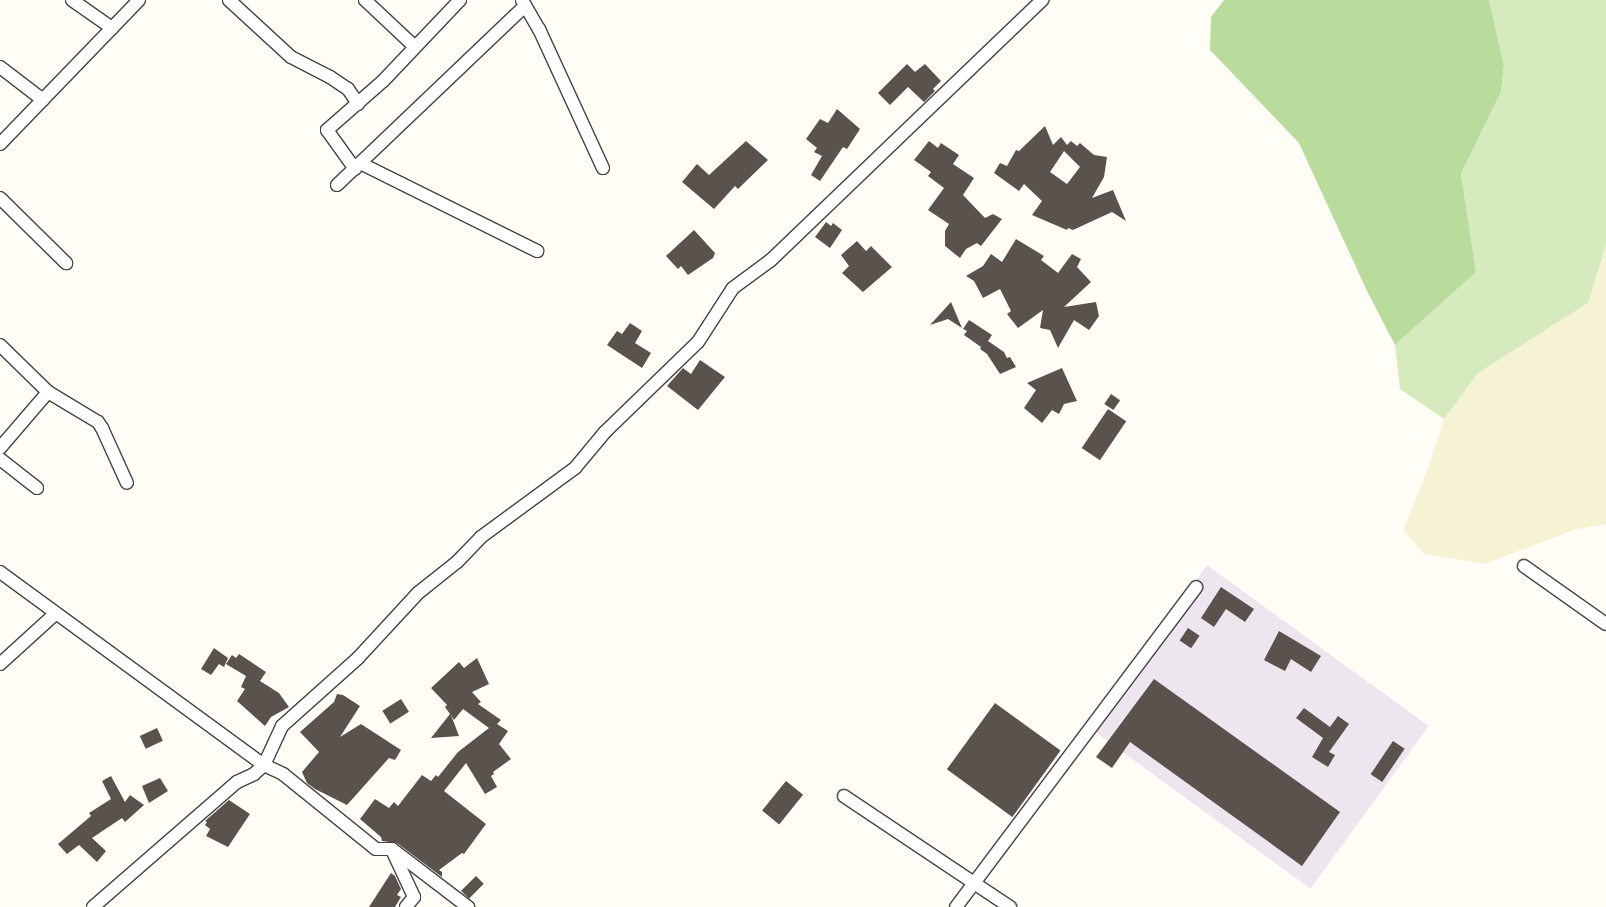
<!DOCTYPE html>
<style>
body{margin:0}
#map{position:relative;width:1606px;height:907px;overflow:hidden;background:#fffdf5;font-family:"Libre Baskerville",serif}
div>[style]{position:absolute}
.industrial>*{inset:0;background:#eee6ef;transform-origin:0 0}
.farmland>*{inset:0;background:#f6f3d4}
.green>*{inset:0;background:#d5ebbd}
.forest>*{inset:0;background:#b9dc9c}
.building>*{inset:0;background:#5a524d;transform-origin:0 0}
.roads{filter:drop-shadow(1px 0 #444) drop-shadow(-1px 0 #444) drop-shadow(0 1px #444) drop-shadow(0 -1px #444)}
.minor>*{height:12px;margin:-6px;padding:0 6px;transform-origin:6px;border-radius:6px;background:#fff}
span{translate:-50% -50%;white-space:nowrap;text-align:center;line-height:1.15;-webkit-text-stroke:5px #fff;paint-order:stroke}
</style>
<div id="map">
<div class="industrial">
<i style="left:1207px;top:565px;width:274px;height:201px;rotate:36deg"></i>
</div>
<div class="farmland">
<i style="clip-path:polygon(1606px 245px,1606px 524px,1574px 530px,1485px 564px,1424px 554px,1403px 530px,1427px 471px,1444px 419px,1478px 373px,1588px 303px)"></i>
</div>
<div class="green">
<i style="clip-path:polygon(1489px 0,1606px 0,1606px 245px,1588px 303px,1478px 373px,1444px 419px,1400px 389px,1395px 345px,1476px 272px,1461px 174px,1501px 92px,1504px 65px)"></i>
</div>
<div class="forest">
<i style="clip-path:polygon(1224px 0,1489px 0,1504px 65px,1501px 92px,1461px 174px,1476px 272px,1395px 345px,1367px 291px,1299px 143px,1210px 50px,1211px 17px)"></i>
</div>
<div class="building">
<i style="clip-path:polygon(907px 64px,915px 72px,925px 64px,941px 81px,933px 89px,935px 91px,924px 102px,908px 87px,890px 105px,878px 93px)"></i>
<i style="clip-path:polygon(837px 109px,860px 129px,847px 149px,843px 147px,820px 181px,811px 175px,822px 156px,814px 152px,817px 148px,806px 139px,820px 119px,828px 123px)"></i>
<i style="clip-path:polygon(evenodd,1045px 126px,1053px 145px,1061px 137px,1067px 145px,1071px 141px,1077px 146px,1080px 143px,1094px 155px,1107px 157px,1104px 177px,1092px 198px,1113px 190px,1126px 221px,1112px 212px,1073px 230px,1068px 228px,1067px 230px,1032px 215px,1042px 201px,1024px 184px,1019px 191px,994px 173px,1000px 163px,1007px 166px,1016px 150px,1019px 151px,1045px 126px,1064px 151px,1080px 167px,1067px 184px,1050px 172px,1064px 151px)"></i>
<i style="clip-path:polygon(746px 141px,768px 160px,738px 189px,735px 186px,714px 209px,682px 182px,697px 164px,709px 175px)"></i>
<i style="clip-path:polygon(929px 141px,938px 148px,941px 143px,959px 155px,953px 164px,974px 178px,963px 195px,985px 218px,993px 214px,1002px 219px,981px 246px,977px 243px,966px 249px,960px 258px,945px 246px,945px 231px,949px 224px,928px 210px,944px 188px,928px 176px,931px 172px,914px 160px)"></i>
<i style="clip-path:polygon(826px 222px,831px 226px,833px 223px,842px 230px,830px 248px,815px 237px)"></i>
<i style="clip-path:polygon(694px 230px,715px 253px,713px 258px,688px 275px,681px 266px,678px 269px,666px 256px)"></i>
<i style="clip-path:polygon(1016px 239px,1044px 256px,1041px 260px,1058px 273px,1072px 254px,1081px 259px,1077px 267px,1091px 282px,1064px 307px,1096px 302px,1099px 316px,1089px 330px,1074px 320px,1058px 348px,1050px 330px,1040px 328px,1043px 310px,1018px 328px,1007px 314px,1011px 311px,1000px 289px,983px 298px,974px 281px,966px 276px,983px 266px,991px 254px,1002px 262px)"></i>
<i style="clip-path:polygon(857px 241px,866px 251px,871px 246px,892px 267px,863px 292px,842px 273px,849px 266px,841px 255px)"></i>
<i style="clip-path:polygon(951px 302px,962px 328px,948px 319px,930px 325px)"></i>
<i style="clip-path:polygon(969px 320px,992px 335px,988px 341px,1004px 352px,1007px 358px,1010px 357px,1016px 367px,1000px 374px,987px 354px,980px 349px,981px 347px,964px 335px,967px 331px,963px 329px)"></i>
<i style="clip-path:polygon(630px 323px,642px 331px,635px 343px,651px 353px,642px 368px,607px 345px,617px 331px,622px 334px)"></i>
<i style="clip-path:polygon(700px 360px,725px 377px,698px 410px,667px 386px,683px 368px,691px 374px)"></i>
<i style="clip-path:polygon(1062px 368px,1077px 401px,1064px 404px,1059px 414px,1052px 410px,1042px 423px,1024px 408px,1036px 390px,1027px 383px)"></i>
<i style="left:1111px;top:394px;width:11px;height:12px;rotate:34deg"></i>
<i style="left:1108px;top:409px;width:22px;height:47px;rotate:34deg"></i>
<i style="clip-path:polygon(1221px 587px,1254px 609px,1245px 622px,1226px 609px,1214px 627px,1201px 618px)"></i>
<i style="left:1188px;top:628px;width:14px;height:15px;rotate:34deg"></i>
<i style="clip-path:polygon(1279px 631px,1321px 656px,1311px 672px,1291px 659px,1285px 671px,1264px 660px)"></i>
<i style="clip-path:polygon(214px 648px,228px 658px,224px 667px,219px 664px,211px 675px,201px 669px)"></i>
<i style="clip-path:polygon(239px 654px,266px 672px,260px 681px,279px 693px,289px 707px,271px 717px,265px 726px,237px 701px,245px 689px,241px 687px,246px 676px,226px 664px,232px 655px,236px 658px)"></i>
<i style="clip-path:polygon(477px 658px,489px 684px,472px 692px,481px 702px,478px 704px,501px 720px,497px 724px,508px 731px,499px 744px,511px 759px,493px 772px,494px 774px,491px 776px,497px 787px,485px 794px,466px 763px,444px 791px,486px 824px,464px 854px,462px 853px,439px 870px,442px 872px,442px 877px,397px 843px,382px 841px,381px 837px,360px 819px,375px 799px,389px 808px,394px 802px,398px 806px,422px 775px,431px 781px,436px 775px,438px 777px,458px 752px,489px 728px,463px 709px,454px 720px,451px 715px,459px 736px,431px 738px,450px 714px,445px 707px,447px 705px,431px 688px,459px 662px,464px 668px)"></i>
<i style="clip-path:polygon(1154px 679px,1340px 812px,1302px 866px,1130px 742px,1112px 768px,1096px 757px)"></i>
<i style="clip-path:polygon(337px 694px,343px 695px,360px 706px,340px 737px,361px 724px,401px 750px,395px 760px,389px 758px,347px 805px,315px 789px,307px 783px,302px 772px,319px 752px,300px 732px,334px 702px)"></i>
<i style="left:401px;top:699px;width:15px;height:22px;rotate:58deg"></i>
<i style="left:995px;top:703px;width:81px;height:82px;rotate:36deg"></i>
<i style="clip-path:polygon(1304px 708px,1330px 727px,1338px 716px,1349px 724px,1329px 752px,1335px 755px,1328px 767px,1312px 757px,1323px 738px,1296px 718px)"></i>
<i style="left:157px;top:728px;width:14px;height:19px;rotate:65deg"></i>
<i style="left:1393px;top:741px;width:14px;height:40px;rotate:34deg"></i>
<i style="clip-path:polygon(111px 776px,125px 802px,130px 795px,144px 805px,125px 822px,122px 818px,92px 838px,106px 851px,97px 862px,79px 845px,67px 854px,58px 844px,91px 816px,89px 813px,111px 799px,102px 781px)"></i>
<i style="clip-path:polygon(160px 778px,168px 791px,149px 803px,142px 786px)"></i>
<i style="left:786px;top:781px;width:22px;height:38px;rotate:39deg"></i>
<i style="clip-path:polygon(229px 800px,250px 814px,228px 847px,206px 836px,210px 829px,205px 825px,207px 822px,205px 821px)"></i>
<i style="clip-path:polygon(391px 873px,395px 876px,401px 889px,397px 895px,401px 897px,395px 907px,369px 907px)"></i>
<i style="left:476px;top:876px;width:11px;height:21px;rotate:45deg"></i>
</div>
<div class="roads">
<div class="minor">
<i style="left:72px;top:0;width:49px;rotate:35deg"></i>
<i style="left:229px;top:0;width:84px;rotate:42.6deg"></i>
<i style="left:291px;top:57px;width:44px;rotate:27.1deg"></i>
<i style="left:330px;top:77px;width:22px;rotate:34deg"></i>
<i style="left:348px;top:89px;width:18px;rotate:56deg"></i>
<i style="left:365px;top:0;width:67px;rotate:43.2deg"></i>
<i style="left:522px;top:0;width:34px;rotate:60deg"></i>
<i style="left:539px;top:29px;width:153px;rotate:65.3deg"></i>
<i style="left:0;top:67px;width:54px;rotate:37.5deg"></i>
<i style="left:0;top:144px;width:200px;rotate:-46deg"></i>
<i style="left:360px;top:163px;width:198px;rotate:26.4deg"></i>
<i style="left:355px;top:169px;width:48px;rotate:-125.7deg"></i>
<i style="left:327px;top:130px;width:74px;rotate:-41.2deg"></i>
<i style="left:383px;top:81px;width:112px;rotate:-46.5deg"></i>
<i style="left:337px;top:185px;width:260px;rotate:-43.6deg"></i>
<i style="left:0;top:198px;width:93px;rotate:44.6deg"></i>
<i style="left:0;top:345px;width:67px;rotate:44.4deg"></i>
<i style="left:48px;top:392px;width:58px;rotate:31deg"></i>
<i style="left:98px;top:422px;width:7px;rotate:56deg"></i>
<i style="left:102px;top:428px;width:60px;rotate:65.6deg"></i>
<i style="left:0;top:448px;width:74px;rotate:-49.4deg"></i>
<i style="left:0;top:459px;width:47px;rotate:38.1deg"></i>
<i style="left:1524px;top:566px;width:100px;rotate:35.3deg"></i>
<i style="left:0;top:572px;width:327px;rotate:36.2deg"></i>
<i style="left:264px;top:765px;width:21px;rotate:25deg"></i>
<i style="left:283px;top:774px;width:119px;rotate:38.9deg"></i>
<i style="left:376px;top:849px;width:16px"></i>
<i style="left:392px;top:849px;width:96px;rotate:37.3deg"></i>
<i style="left:0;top:664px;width:74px;rotate:-42.3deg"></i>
<i style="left:844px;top:796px;width:200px;rotate:33.8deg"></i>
<i style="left:393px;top:852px;width:50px;rotate:65deg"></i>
<i style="left:414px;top:897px;width:13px;rotate:129deg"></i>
<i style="left:93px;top:907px;width:191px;rotate:-41deg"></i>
<i style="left:237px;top:782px;width:19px;rotate:-25deg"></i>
<i style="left:254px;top:774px;width:13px;rotate:-42deg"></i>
<i style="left:264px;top:765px;width:43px;rotate:-65.2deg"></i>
<i style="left:282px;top:726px;width:102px;rotate:-41.8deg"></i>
<i style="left:358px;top:658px;width:88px;rotate:-47.3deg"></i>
<i style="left:418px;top:593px;width:50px;rotate:-38.5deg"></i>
<i style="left:457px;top:562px;width:35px;rotate:-46deg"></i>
<i style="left:481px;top:537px;width:117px;rotate:-36.3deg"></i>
<i style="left:575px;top:468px;width:47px;rotate:-50.2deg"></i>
<i style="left:605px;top:432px;width:129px;rotate:-44.1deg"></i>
<i style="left:698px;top:342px;width:64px;rotate:-57.1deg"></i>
<i style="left:733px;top:288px;width:47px;rotate:-36.4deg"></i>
<i style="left:771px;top:260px;width:376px;rotate:-43.8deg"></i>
<i style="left:956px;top:907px;width:400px;rotate:-53.1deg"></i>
</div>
</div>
</div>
